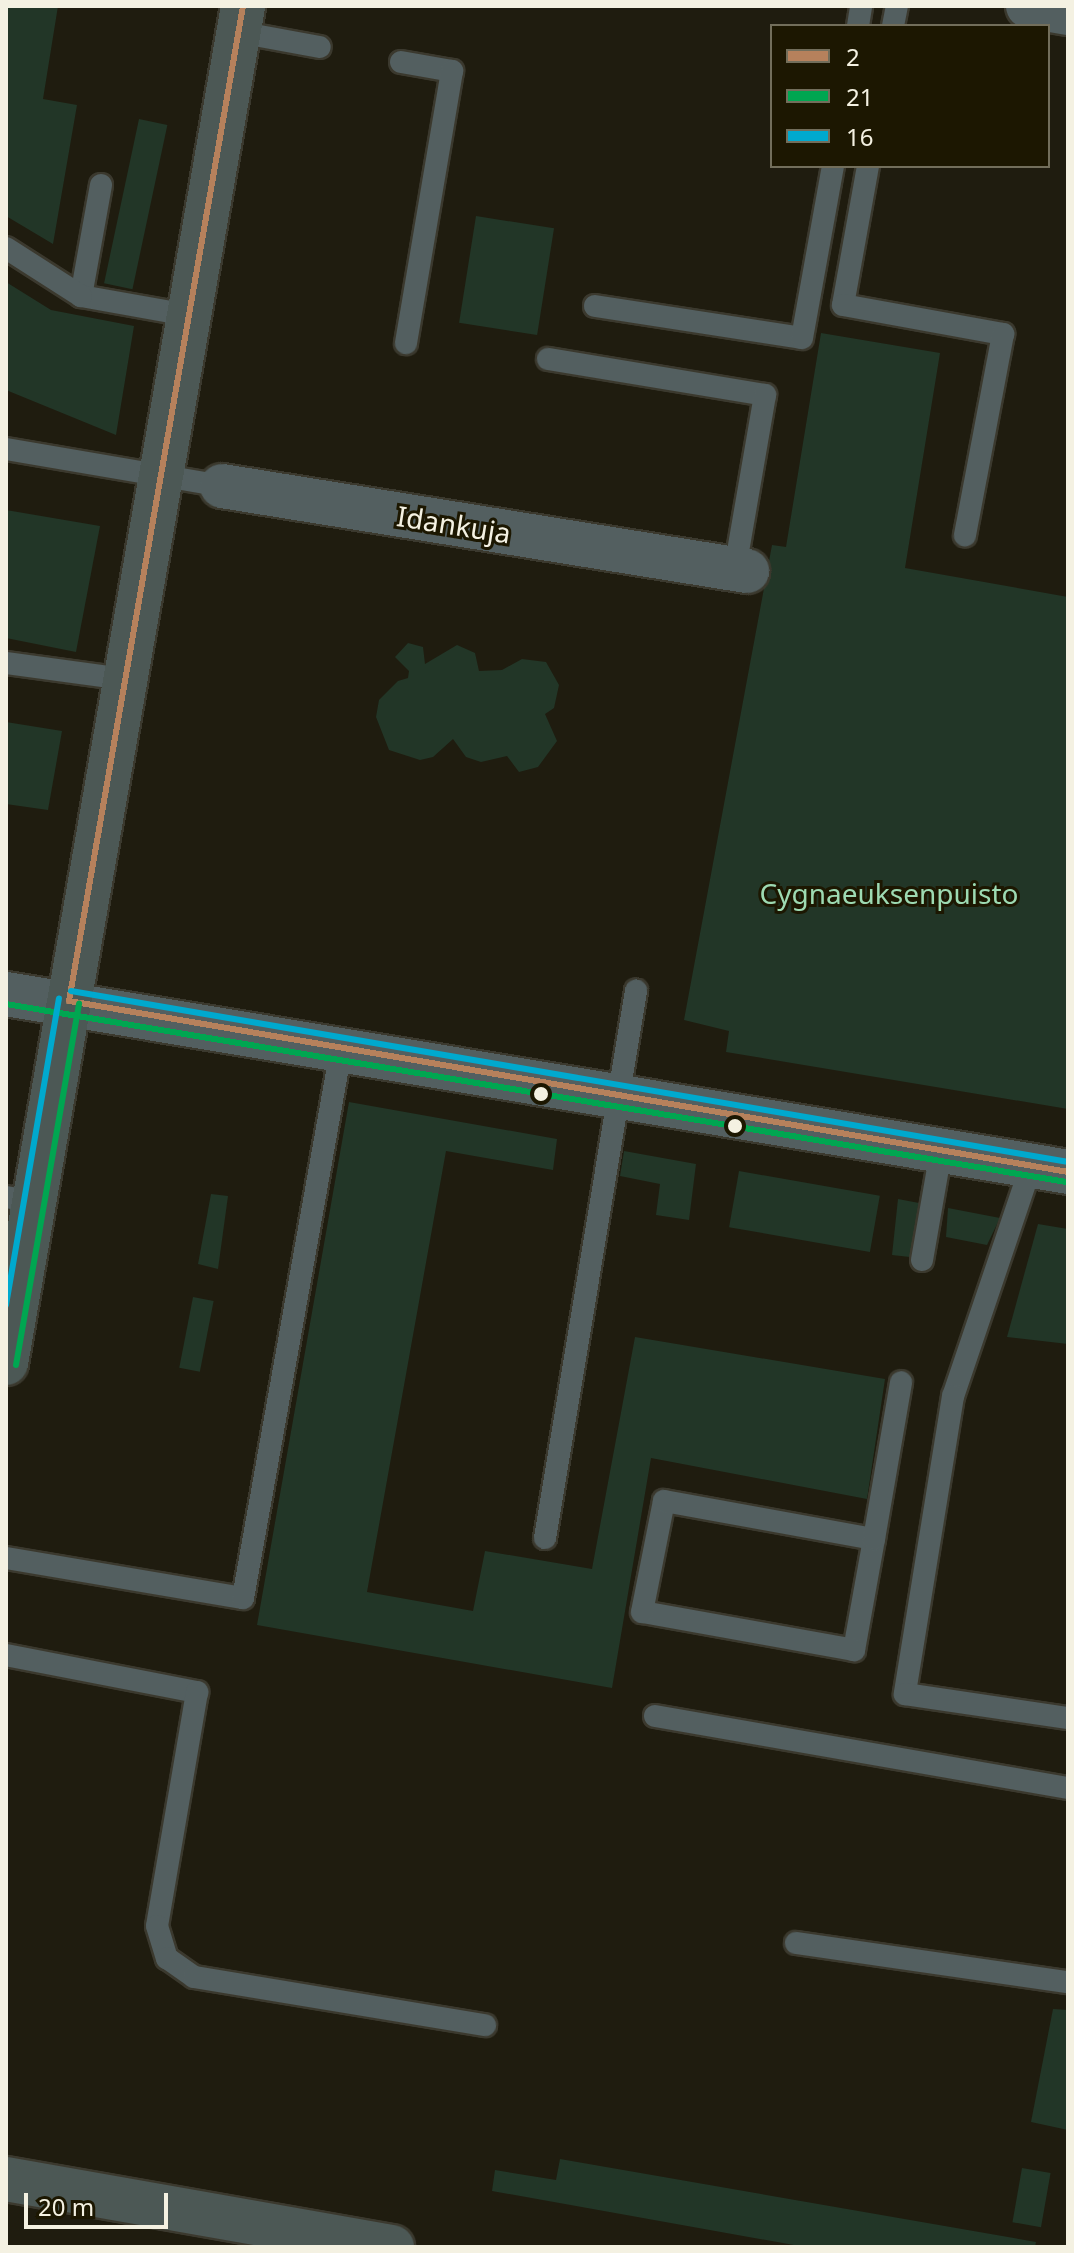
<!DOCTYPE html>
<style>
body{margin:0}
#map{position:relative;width:1074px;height:2253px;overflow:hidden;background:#1f1c0f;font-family:"Noto Sans",sans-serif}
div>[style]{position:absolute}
.green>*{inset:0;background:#223627;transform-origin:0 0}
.roads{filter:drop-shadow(2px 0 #3b392e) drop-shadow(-2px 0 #3b392e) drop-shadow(0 2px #3b392e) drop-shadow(0 -2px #3b392e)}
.lane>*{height:22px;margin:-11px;padding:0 11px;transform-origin:11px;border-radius:11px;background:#535f60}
.street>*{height:44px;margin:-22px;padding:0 22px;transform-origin:22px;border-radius:22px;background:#535f60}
.secondary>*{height:44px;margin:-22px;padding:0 22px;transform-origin:22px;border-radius:22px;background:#4c5855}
.bus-1>*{height:6px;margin:-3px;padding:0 3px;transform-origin:3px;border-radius:3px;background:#b6815c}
.bus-2>*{height:6px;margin:-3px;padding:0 3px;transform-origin:3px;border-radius:3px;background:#00a651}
.bus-3>*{height:6px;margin:-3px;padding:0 3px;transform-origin:3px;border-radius:3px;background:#00a9ce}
.dots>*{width:22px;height:22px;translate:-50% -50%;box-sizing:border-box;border:4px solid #1c1701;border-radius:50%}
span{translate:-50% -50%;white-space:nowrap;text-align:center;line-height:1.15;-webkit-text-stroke:6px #1c1701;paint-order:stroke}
.street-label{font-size:28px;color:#f4f1e2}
.park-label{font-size:28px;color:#9ddab2}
.frame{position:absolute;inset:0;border:8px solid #f4f1e2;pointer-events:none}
.legend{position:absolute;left:770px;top:24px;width:280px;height:144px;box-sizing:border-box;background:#1c1701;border:2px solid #726e5b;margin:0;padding:10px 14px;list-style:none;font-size:24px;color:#f4f1e2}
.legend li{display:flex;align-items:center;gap:16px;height:40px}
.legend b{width:40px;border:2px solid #726e5b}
.scale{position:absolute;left:24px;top:2193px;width:144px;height:36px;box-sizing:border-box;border:4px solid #f4f1e2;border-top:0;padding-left:10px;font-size:24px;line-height:28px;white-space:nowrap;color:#f4f1e2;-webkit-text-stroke:6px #1c1701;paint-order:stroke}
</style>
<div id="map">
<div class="green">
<i style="clip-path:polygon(6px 6px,58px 6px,43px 99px,77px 105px,53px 244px,6px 216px)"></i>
<i style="left:139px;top:119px;width:29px;height:168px;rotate:12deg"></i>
<i style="left:476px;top:216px;width:79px;height:108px;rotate:9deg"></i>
<i style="clip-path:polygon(6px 282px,51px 310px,134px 326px,116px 435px,6px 390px)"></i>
<i style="clip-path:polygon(821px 333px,940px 353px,905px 568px,1068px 597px,1068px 1109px,726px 1052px,729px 1031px,684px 1020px,772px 545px,786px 547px)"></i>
<i style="clip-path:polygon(6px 510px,100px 526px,76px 652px,6px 638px)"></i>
<i style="clip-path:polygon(408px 643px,423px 647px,425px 664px,457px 645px,475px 653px,479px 671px,502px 670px,522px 659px,546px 662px,559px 685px,554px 708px,545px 714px,557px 741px,538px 767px,519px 772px,507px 756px,481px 762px,466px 757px,453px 739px,433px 757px,420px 760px,389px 750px,376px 717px,379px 700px,398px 681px,408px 678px,409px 671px,395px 657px)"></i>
<i style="clip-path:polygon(6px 722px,62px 731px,48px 810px,6px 804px)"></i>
<i style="clip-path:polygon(349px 1102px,557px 1139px,553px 1170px,446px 1151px,367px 1592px,473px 1611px,485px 1551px,592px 1569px,635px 1337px,885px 1379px,867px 1499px,651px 1458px,612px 1688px,257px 1625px)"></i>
<i style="clip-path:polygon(624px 1151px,696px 1164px,689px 1220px,656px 1215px,660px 1184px,620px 1176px)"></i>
<i style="left:739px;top:1171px;width:143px;height:57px;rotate:10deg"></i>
<i style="clip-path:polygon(211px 1194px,228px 1196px,218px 1269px,198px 1264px)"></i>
<i style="clip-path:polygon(898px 1199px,919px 1203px,910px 1257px,892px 1255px)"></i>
<i style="clip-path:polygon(948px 1208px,1000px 1218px,987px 1245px,946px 1237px)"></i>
<i style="clip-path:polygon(1038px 1224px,1068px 1229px,1068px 1344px,1007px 1337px)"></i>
<i style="left:193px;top:1297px;width:21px;height:72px;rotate:11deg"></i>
<i style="clip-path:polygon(1053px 2009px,1068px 2010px,1068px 2130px,1031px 2122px)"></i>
<i style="clip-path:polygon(560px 2159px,1036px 2242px,1035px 2247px,805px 2247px,492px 2191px,495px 2170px,556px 2180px)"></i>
<i style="left:1022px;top:2168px;width:29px;height:55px;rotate:10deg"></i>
</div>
<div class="roads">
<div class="lane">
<i style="left:858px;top:26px;width:20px;rotate:-81deg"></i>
<i style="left:893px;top:26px;width:20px;rotate:-79deg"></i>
<i style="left:238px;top:32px;width:83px;rotate:10.4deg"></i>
<i style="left:401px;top:62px;width:52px;rotate:10deg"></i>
<i style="left:452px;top:71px;width:276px;rotate:99.6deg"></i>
<i style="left:868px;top:166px;width:141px;rotate:100.2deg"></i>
<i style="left:843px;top:305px;width:163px;rotate:10.3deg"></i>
<i style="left:1003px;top:334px;width:205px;rotate:100.7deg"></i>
<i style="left:101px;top:185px;width:113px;rotate:100.2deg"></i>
<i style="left:81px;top:296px;width:109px;rotate:10.1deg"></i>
<i style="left:6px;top:248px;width:89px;rotate:32.6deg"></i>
<i style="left:595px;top:306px;width:209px;rotate:8.8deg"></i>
<i style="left:802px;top:338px;width:175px;rotate:-79.8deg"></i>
<i style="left:548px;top:359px;width:220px;rotate:9.4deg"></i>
<i style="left:765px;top:395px;width:177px;rotate:99.8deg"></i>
<i style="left:6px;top:449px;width:219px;rotate:9.7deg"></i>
<i style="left:6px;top:663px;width:120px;rotate:7.7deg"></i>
<i style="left:1031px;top:1166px;width:243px;rotate:108.7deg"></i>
<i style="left:953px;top:1396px;width:302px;rotate:99.2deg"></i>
<i style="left:905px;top:1694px;width:165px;rotate:8.4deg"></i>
<i style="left:6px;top:1197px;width:29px;rotate:10deg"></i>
<i style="left:922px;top:1260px;width:111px;rotate:-80.1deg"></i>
<i style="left:545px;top:1538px;width:555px;rotate:-80.55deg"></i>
<i style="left:874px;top:1539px;width:113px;rotate:100.2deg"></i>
<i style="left:854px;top:1650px;width:215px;rotate:-169.8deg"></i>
<i style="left:642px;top:1612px;width:113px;rotate:-78.8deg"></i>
<i style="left:664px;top:1501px;width:213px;rotate:10.3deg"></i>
<i style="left:874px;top:1539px;width:159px;rotate:-80.2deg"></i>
<i style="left:6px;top:1558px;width:240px;rotate:9.6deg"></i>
<i style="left:243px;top:1598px;width:557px;rotate:-79.86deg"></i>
<i style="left:6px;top:1655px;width:195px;rotate:11deg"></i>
<i style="left:197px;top:1692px;width:237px;rotate:99.7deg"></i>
<i style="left:157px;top:1926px;width:34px;rotate:73deg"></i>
<i style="left:167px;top:1958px;width:33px;rotate:35deg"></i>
<i style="left:194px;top:1977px;width:295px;rotate:9.4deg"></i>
<i style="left:655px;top:1716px;width:419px;rotate:9.9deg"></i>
<i style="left:796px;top:1943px;width:275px;rotate:8.2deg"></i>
</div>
<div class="street">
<i style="left:1028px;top:6px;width:41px;rotate:9.9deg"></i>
<i style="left:222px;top:486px;width:532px;rotate:9.2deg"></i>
<i style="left:6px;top:994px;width:1077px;rotate:9.51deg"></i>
</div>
<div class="secondary">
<i style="left:6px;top:1363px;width:1378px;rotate:-80.09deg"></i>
<i style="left:6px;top:2179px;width:392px;rotate:10deg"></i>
</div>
</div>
<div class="bus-1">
<i style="left:69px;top:1001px;width:1014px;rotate:9.71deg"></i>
<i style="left:69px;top:1001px;width:1010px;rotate:-80.08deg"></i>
</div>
<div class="bus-2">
<i style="left:6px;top:1004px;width:1075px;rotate:9.53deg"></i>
<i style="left:16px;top:1365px;width:367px;rotate:-80.1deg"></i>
</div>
<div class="bus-3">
<i style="left:71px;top:991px;width:1012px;rotate:9.73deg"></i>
<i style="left:6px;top:1305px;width:311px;rotate:-80.2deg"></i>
</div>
<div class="dots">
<i style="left:541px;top:1094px;background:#f4f1e2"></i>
<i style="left:735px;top:1126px;background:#f4f1e2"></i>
</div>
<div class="street-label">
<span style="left:454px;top:524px;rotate:9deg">Idankuja</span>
</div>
<div class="park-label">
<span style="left:889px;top:893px">Cygnaeuksenpuisto</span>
</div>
<div class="frame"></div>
<ul class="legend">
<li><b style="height:10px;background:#b6815c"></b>2</li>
<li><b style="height:10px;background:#00a651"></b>21</li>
<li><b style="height:10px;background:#00a9ce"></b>16</li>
</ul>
<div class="scale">20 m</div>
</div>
